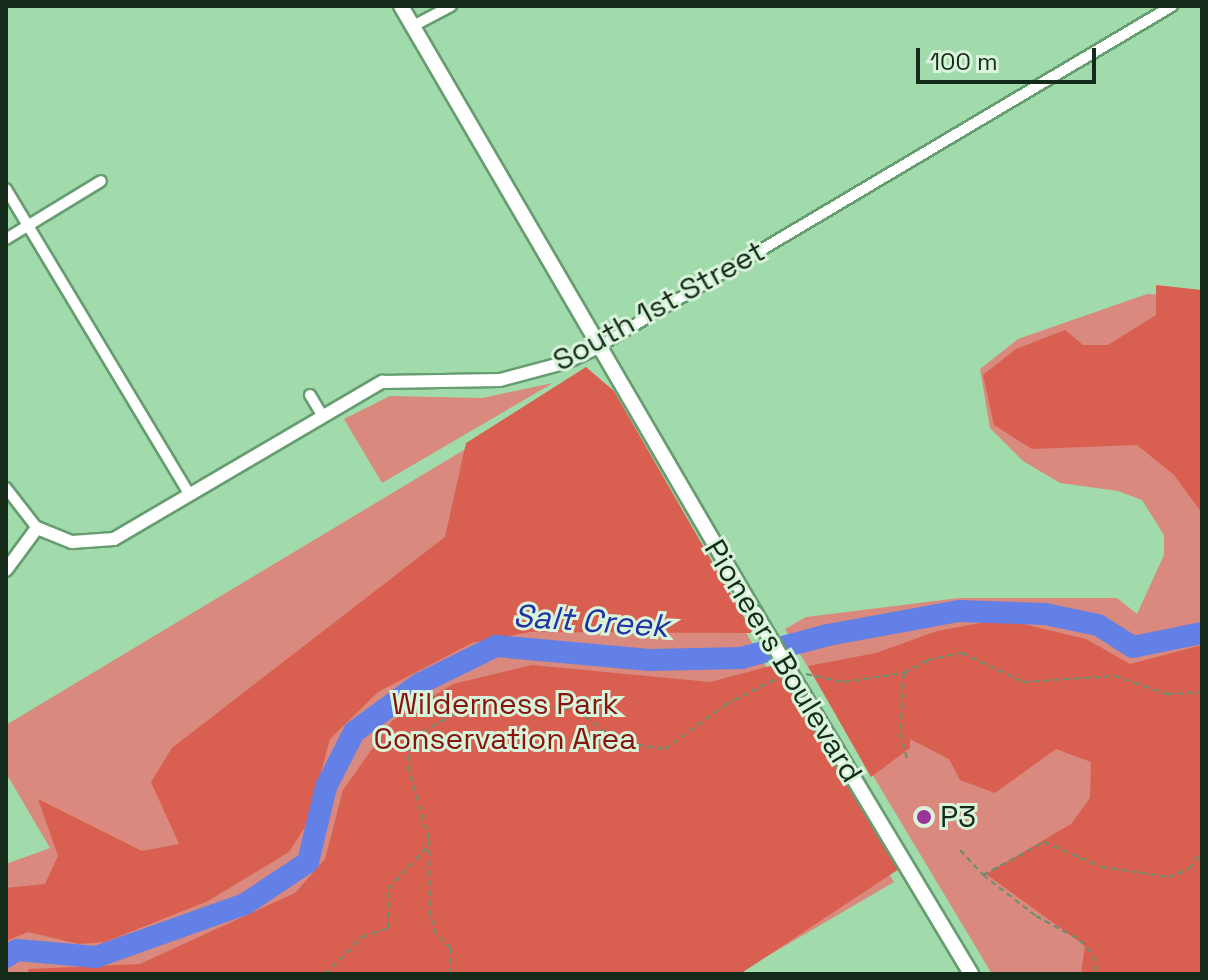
<!DOCTYPE html>
<style>
body{margin:0}
#map{position:relative;width:1208px;height:980px;overflow:hidden;background:#a2dbab;font-family:"Space Grotesk",sans-serif}
div>[style]{position:absolute}
.green>*{inset:0;background:#d9897d}
.forest>*{inset:0;background:#d95f50}
.river>*{height:22px;margin:-11px;padding:0 11px;transform-origin:11px;border-radius:11px;background:#6380e6}
.path>*{height:2px;margin-top:-1px;transform-origin:0;background:repeating-linear-gradient(90deg,#66906d 0 6px,transparent 0 10px)}
.roads{filter:drop-shadow(2px 0 #669d71) drop-shadow(-2px 0 #669d71) drop-shadow(0 2px #669d71) drop-shadow(0 -2px #669d71)}
.minor>*{height:10px;margin:-5px;padding:0 5px;transform-origin:5px;border-radius:5px;background:#fff}
.tertiary>*{height:12px;margin:-6px;padding:0 6px;transform-origin:6px;border-radius:6px;background:#fff}
.secondary>*{height:14px;margin:-7px;padding:0 7px;transform-origin:7px;border-radius:7px;background:#fff}
.bridges{filter:drop-shadow(2px 0 #669d71) drop-shadow(-2px 0 #669d71) drop-shadow(0 2px #669d71) drop-shadow(0 -2px #669d71)}
.secondary-bridge>*{height:14px;margin:-7px;padding:0 7px;transform-origin:7px;border-radius:7px;background:#fff}
.dots>*{width:22px;height:22px;translate:-50% -50%;box-sizing:border-box;border:4px solid #d8f4db;border-radius:50%}
span{translate:-50% -50%;white-space:nowrap;text-align:center;line-height:1.15;-webkit-text-stroke:6px #d8f4db;paint-order:stroke}
.street-label{font-size:30px;color:#152b19}
.park-label{font-size:30px;color:#87150e}
.poi-label{font-size:30px;color:#152b19}
.left{translate:0 -50%;text-align:left}
.water-label{font-size:32px;color:#2230a6;font-style:italic}
.frame{position:absolute;inset:0;border:8px solid #152b19;pointer-events:none}
.scale{position:absolute;left:916px;top:48px;width:180px;height:36px;box-sizing:border-box;border:4px solid #152b19;border-top:0;padding-left:10px;font-size:24px;line-height:28px;white-space:nowrap;color:#152b19;-webkit-text-stroke:6px #d8f4db;paint-order:stroke}
</style>
<div id="map">
<div class="green">
<i style="clip-path:polygon(1147px 294px,1202px 297px,1202px 974px,992px 974px,785px 629px,806px 617px,959px 598px,1117px 598px,1137px 614px,1164px 555px,1164px 535px,1142px 500px,1118px 491px,1060px 483px,1023px 461px,990px 428px,980px 369px,1018px 339px)"></i>
<i style="clip-path:polygon(592px 373px,894px 882px,737px 974px,6px 974px,6px 864px,50px 848px,6px 773px,6px 725px)"></i>
<i style="clip-path:polygon(553px 383px,382px 483px,344px 419px,390px 396px,482px 398px)"></i>
</div>
<div class="forest">
<i style="clip-path:polygon(1156px 285px,1202px 290px,1202px 513px,1174px 475px,1137px 445px,1032px 449px,994px 425px,983px 375px,1016px 349px,1065px 330px,1083px 345px,1108px 345px,1156px 315px)"></i>
<i style="clip-path:polygon(586px 367px,614px 391px,753px 633px,530px 632px,472px 643px,378px 692px,330px 739px,307px 824px,289px 852px,208px 901px,105px 942px,79px 944px,28px 932px,6px 941px,6px 888px,45px 884px,58px 856px,38px 799px,142px 851px,179px 844px,151px 782px,172px 748px,445px 537px,466px 443px)"></i>
<i style="clip-path:polygon(1002px 619px,1086px 639px,1130px 664px,1202px 645px,1202px 974px,1081px 974px,1085px 946px,986px 874px,1071px 824px,1090px 798px,1091px 762px,1056px 749px,995px 793px,960px 780px,949px 759px,910px 739px,910px 748px,871px 777px,808px 666px,876px 653px,937px 631px)"></i>
<i style="clip-path:polygon(532px 665px,710px 682px,774px 665px,899px 869px,740px 974px,27px 974px,29px 969px,140px 964px,295px 893px,325px 859px,343px 790px,392px 721px,453px 684px)"></i>
</div>
<div class="river">
<i style="left:6px;top:957px;width:13px;rotate:-32deg"></i>
<i style="left:17px;top:950px;width:79px;rotate:5.1deg"></i>
<i style="left:96px;top:957px;width:158px;rotate:-19.6deg"></i>
<i style="left:245px;top:904px;width:76px;rotate:-33.7deg"></i>
<i style="left:308px;top:862px;width:77px;rotate:-76.5deg"></i>
<i style="left:326px;top:787px;width:62px;rotate:-63deg"></i>
<i style="left:354px;top:732px;width:83px;rotate:-36.2deg"></i>
<i style="left:421px;top:683px;width:84px;rotate:-26.3deg"></i>
<i style="left:496px;top:646px;width:154px;rotate:5.2deg"></i>
<i style="left:649px;top:660px;width:92px;rotate:-1.2deg"></i>
<i style="left:741px;top:658px;width:90px;rotate:-14.8deg"></i>
<i style="left:828px;top:635px;width:133px;rotate:-10.4deg"></i>
<i style="left:959px;top:611px;width:86px;rotate:2deg"></i>
<i style="left:1045px;top:614px;width:54px;rotate:11.7deg"></i>
<i style="left:1098px;top:625px;width:41px;rotate:32.2deg"></i>
<i style="left:1133px;top:647px;width:70px;rotate:-11.5deg"></i>
</div>
<div class="path">
<i style="left:904px;top:673px;width:27px;rotate:-28deg"></i>
<i style="left:928px;top:660px;width:35px;rotate:-12deg"></i>
<i style="left:962px;top:653px;width:68px;rotate:25.4deg"></i>
<i style="left:1023px;top:682px;width:92px;rotate:-3.7deg"></i>
<i style="left:1115px;top:676px;width:55px;rotate:19.1deg"></i>
<i style="left:1167px;top:694px;width:35px;rotate:-3deg"></i>
<i style="left:806px;top:674px;width:38px;rotate:12deg"></i>
<i style="left:843px;top:682px;width:62px;rotate:-8.4deg"></i>
<i style="left:904px;top:673px;width:60px;rotate:93.8deg"></i>
<i style="left:900px;top:733px;width:27px;rotate:75deg"></i>
<i style="left:960px;top:850px;width:34px;rotate:47deg"></i>
<i style="left:983px;top:875px;width:67px;rotate:37.7deg"></i>
<i style="left:1036px;top:916px;width:50px;rotate:28.6deg"></i>
<i style="left:1080px;top:940px;width:20px;rotate:49deg"></i>
<i style="left:1093px;top:955px;width:19px;rotate:78deg"></i>
<i style="left:983px;top:875px;width:69px;rotate:-28.4deg"></i>
<i style="left:1044px;top:842px;width:62px;rotate:23.7deg"></i>
<i style="left:1101px;top:867px;width:69px;rotate:8.4deg"></i>
<i style="left:1169px;top:877px;width:22px;rotate:-22deg"></i>
<i style="left:1189px;top:869px;width:22px;rotate:-54deg"></i>
<i style="left:162px;top:974px;width:58px"></i>
<i style="left:325px;top:974px;width:52px;rotate:-45deg"></i>
<i style="left:362px;top:937px;width:28px;rotate:-19deg"></i>
<i style="left:388px;top:928px;width:39px;rotate:-90deg"></i>
<i style="left:388px;top:889px;width:59px;rotate:-47.1deg"></i>
<i style="left:450px;top:974px;width:26px;rotate:-88deg"></i>
<i style="left:451px;top:948px;width:21px;rotate:-137deg"></i>
<i style="left:436px;top:934px;width:19px;rotate:-108deg"></i>
<i style="left:430px;top:916px;width:77px;rotate:-90.7deg"></i>
<i style="left:429px;top:839px;width:71px;rotate:-106.4deg"></i>
<i style="left:409px;top:771px;width:23px;rotate:-92deg"></i>
<i style="left:408px;top:748px;width:13px;rotate:-61deg"></i>
<i style="left:414px;top:737px;width:66px;rotate:-30.1deg"></i>
<i style="left:471px;top:704px;width:32px;rotate:-2deg"></i>
<i style="left:503px;top:703px;width:74px;rotate:5.4deg"></i>
<i style="left:577px;top:710px;width:52px;rotate:38deg"></i>
<i style="left:618px;top:742px;width:48px;rotate:8.5deg"></i>
<i style="left:665px;top:749px;width:74px;rotate:-36.3deg"></i>
<i style="left:725px;top:705px;width:57px;rotate:-27deg"></i>
</div>
<div class="roads">
<div class="minor">
<i style="left:413px;top:26px;width:43px;rotate:-27.8deg"></i>
<i style="left:6px;top:189px;width:357px;rotate:59deg"></i>
<i style="left:6px;top:239px;width:111px;rotate:-31.4deg"></i>
<i style="left:596px;top:348px;width:670px;rotate:-30.7deg"></i>
<i style="left:310px;top:395px;width:23px;rotate:59deg"></i>
<i style="left:6px;top:488px;width:51px;rotate:52.2deg"></i>
</div>
<div class="tertiary">
<i style="left:6px;top:570px;width:52px;rotate:-53.6deg"></i>
<i style="left:37px;top:528px;width:38px;rotate:22deg"></i>
<i style="left:72px;top:542px;width:42px;rotate:-4.1deg"></i>
<i style="left:114px;top:539px;width:311px;rotate:-30.4deg"></i>
<i style="left:382px;top:382px;width:118px;rotate:-1deg"></i>
<i style="left:500px;top:380px;width:66px;rotate:-14.9deg"></i>
<i style="left:564px;top:363px;width:35px;rotate:-25deg"></i>
</div>
<div class="secondary">
<i style="left:401px;top:6px;width:703px;rotate:59.75deg"></i>
<i style="left:800px;top:689px;width:332px;rotate:59deg"></i>
</div>
</div>
<div class="bridges">
<div class="secondary-bridge">
<i style="left:755px;top:613px;width:88px;rotate:59.4deg"></i>
</div>
</div>
<div class="dots">
<i style="left:924px;top:817px;background:#9b3497"></i>
</div>
<div class="street-label">
<span style="left:659px;top:306px;rotate:-29deg">South 1st Street</span>
<span style="left:783px;top:661px;rotate:59deg">Pioneers Boulevard</span>
</div>
<div class="park-label">
<span style="left:505px;top:721px">Wilderness Park<br>Conservation Area</span>
</div>
<div class="poi-label">
<span class="left" style="left:940px;top:817px">P3</span>
</div>
<div class="water-label">
<span style="left:591px;top:621px;rotate:4deg">Salt Creek</span>
</div>
<div class="frame"></div>
<div class="scale">100 m</div>
</div>
